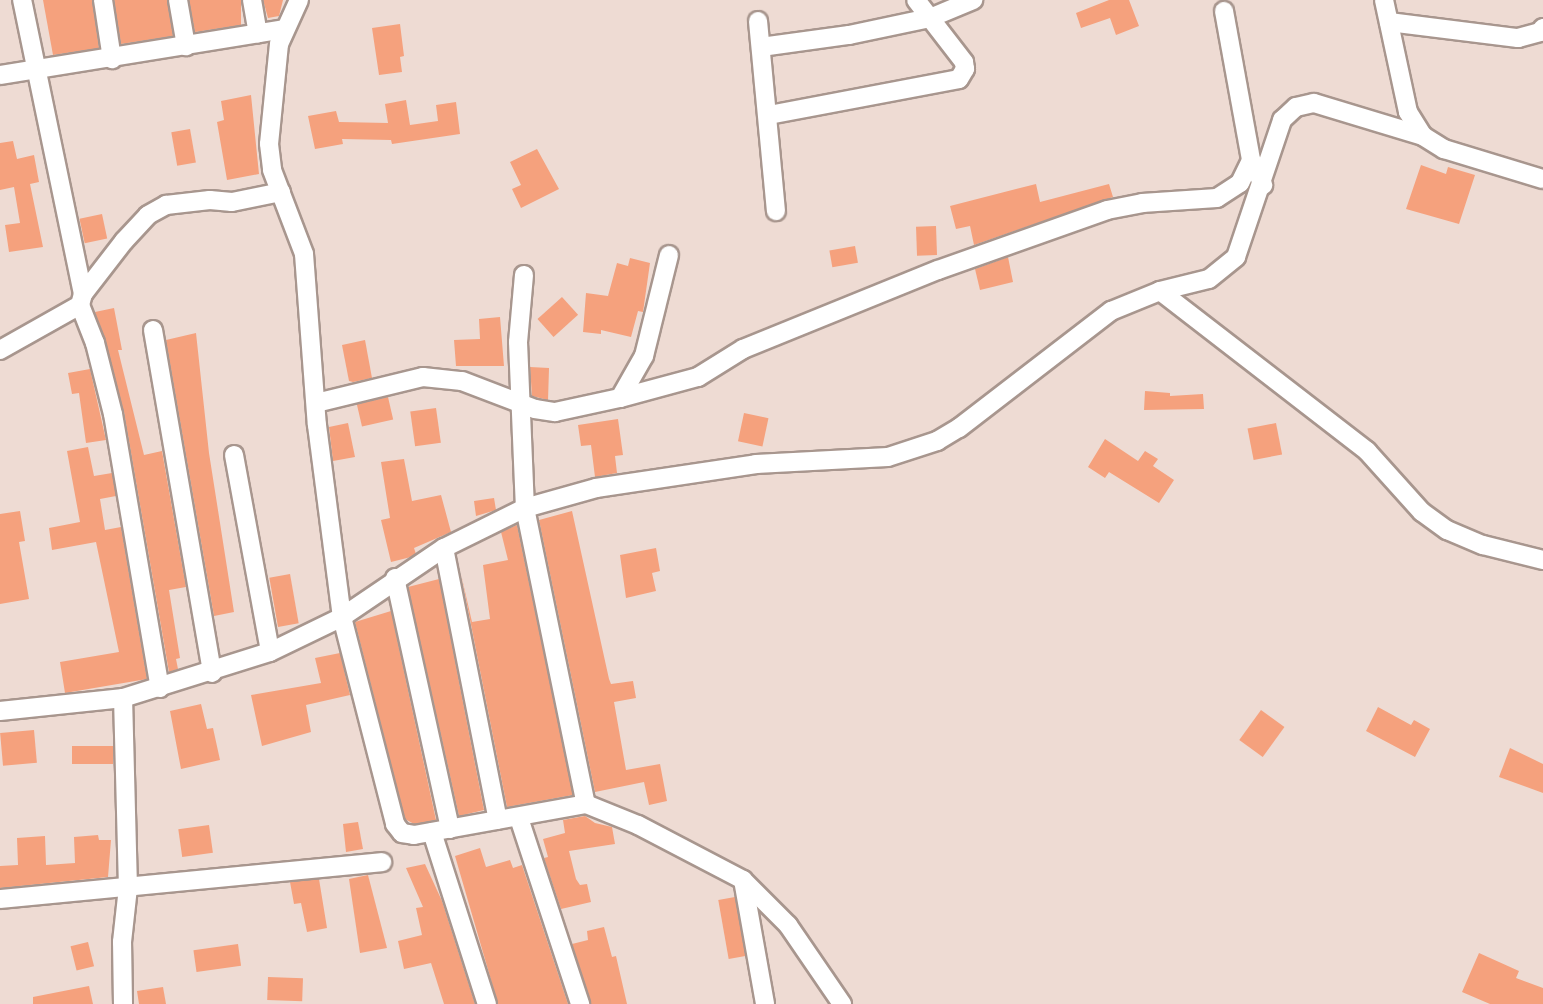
<!DOCTYPE html>
<style>
body{margin:0}
#map{position:relative;width:1543px;height:1004px;overflow:hidden;background:#eedbd3;font-family:Jost,sans-serif}
div>[style]{position:absolute}
.building>*{inset:0;background:#f5a17d;transform-origin:0 0}
.roads{filter:drop-shadow(2px 0 #a8968e) drop-shadow(-2px 0 #a8968e) drop-shadow(0 2px #a8968e) drop-shadow(0 -2px #a8968e)}
.minor>*{height:18px;margin:-9px;padding:0 9px;transform-origin:9px;border-radius:9px;background:#fff}
span{translate:-50% -50%;white-space:nowrap;text-align:center;line-height:1.15;-webkit-text-stroke:5px #eedbd3;paint-order:stroke}
</style>
<div id="map">
<div class="building">
<i style="clip-path:polygon(43px 0,92px 0,99px 48px,53px 55px)"></i>
<i style="clip-path:polygon(114px 0,167px 0,173px 36px,121px 44px)"></i>
<i style="clip-path:polygon(189px 0,241px 0,241px 25px,195px 32px)"></i>
<i style="clip-path:polygon(263px 0,283px 0,279px 16px,268px 18px)"></i>
<i style="clip-path:polygon(1109px 0,1129px 0,1139px 26px,1116px 35px,1110px 18px,1081px 28px,1076px 13px)"></i>
<i style="clip-path:polygon(400px 24px,404px 56px,400px 57px,402px 72px,379px 75px,372px 28px)"></i>
<i style="clip-path:polygon(251px 95px,259px 174px,227px 180px,217px 122px,224px 120px,221px 101px)"></i>
<i style="clip-path:polygon(406px 100px,410px 125px,438px 121px,436px 105px,456px 102px,460px 134px,392px 144px,391px 140px,342px 139px,343px 144px,315px 149px,308px 116px,336px 111px,339px 122px,388px 123px,385px 104px)"></i>
<i style="left:190px;top:129px;width:34px;height:19px;rotate:80deg"></i>
<i style="clip-path:polygon(13px 141px,17px 159px,34px 155px,39px 182px,30px 184px,43px 247px,9px 252px,5px 225px,20px 223px,14px 187px,0 190px,0 143px)"></i>
<i style="clip-path:polygon(537px 149px,559px 189px,521px 208px,512px 189px,521px 185px,510px 162px)"></i>
<i style="clip-path:polygon(1421px 165px,1446px 174px,1448px 167px,1475px 175px,1459px 224px,1406px 209px)"></i>
<i style="clip-path:polygon(1036px 184px,1040px 202px,1109px 184px,1113px 197px,974px 245px,970px 226px,956px 229px,950px 206px)"></i>
<i style="left:102px;top:214px;width:25px;height:23px;rotate:78deg"></i>
<i style="left:936px;top:226px;width:29px;height:20px;rotate:88deg"></i>
<i style="left:855px;top:246px;width:17px;height:26px;rotate:80deg"></i>
<i style="clip-path:polygon(1008px 257px,1013px 282px,980px 290px,975px 269px)"></i>
<i style="clip-path:polygon(630px 258px,650px 263px,643px 312px,638px 311px,631px 337px,601px 330px,601px 334px,583px 332px,586px 293px,608px 296px,617px 263px,628px 266px)"></i>
<i style="left:562px;top:297px;width:24px;height:33px;rotate:48deg"></i>
<i style="clip-path:polygon(114px 308px,122px 350px,118px 350px,144px 455px,162px 451px,186px 587px,169px 590px,180px 658px,176px 659px,178px 669px,169px 672px,124px 412px,95px 312px)"></i>
<i style="clip-path:polygon(500px 317px,504px 366px,456px 366px,454px 340px,480px 339px,479px 319px)"></i>
<i style="clip-path:polygon(196px 333px,209px 453px,234px 612px,214px 616px,166px 340px)"></i>
<i style="clip-path:polygon(365px 340px,372px 378px,353px 382px,349px 381px,342px 345px)"></i>
<i style="clip-path:polygon(530px 367px,549px 368px,548px 400px,532px 396px)"></i>
<i style="clip-path:polygon(90px 369px,106px 440px,86px 443px,79px 393px,72px 394px,68px 373px)"></i>
<i style="clip-path:polygon(1145px 391px,1170px 393px,1170px 396px,1203px 394px,1204px 409px,1144px 410px)"></i>
<i style="left:388px;top:397px;width:23px;height:32px;rotate:77deg"></i>
<i style="left:436px;top:408px;width:35px;height:26px;rotate:82deg"></i>
<i style="left:744px;top:413px;width:25px;height:29px;rotate:12deg"></i>
<i style="clip-path:polygon(618px 419px,623px 455px,615px 456px,617px 473px,595px 477px,591px 445px,581px 446px,578px 425px)"></i>
<i style="clip-path:polygon(348px 423px,355px 457px,333px 461px,329px 427px)"></i>
<i style="left:1276px;top:423px;width:32px;height:29px;rotate:79deg"></i>
<i style="clip-path:polygon(1105px 439px,1138px 461px,1145px 451px,1158px 459px,1153px 466px,1174px 480px,1159px 503px,1109px 472px,1105px 478px,1088px 467px)"></i>
<i style="clip-path:polygon(88px 447px,94px 476px,112px 473px,116px 496px,100px 499px,105px 530px,121px 527px,147px 679px,65px 693px,60px 662px,119px 652px,96px 542px,52px 550px,49px 528px,80px 522px,67px 451px)"></i>
<i style="clip-path:polygon(404px 459px,412px 501px,441px 495px,451px 532px,414px 548px,416px 554px,411px 557px,391px 562px,381px 520px,390px 518px,381px 462px)"></i>
<i style="clip-path:polygon(494px 498px,496px 510px,476px 516px,474px 501px)"></i>
<i style="clip-path:polygon(20px 511px,25px 541px,19px 542px,29px 599px,0 604px,0 514px)"></i>
<i style="clip-path:polygon(572px 511px,609px 679px,611px 684px,633px 681px,636px 698px,614px 702px,626px 770px,660px 764px,667px 801px,649px 805px,644px 782px,595px 792px,539px 520px)"></i>
<i style="clip-path:polygon(517px 525px,573px 795px,507px 807px,461px 574px,472px 622px,490px 619px,483px 565px,508px 560px,501px 532px)"></i>
<i style="clip-path:polygon(656px 548px,660px 571px,652px 573px,656px 591px,626px 598px,620px 555px)"></i>
<i style="left:290px;top:574px;width:50px;height:21px;rotate:80deg"></i>
<i style="clip-path:polygon(439px 579px,484px 810px,459px 816px,408px 587px)"></i>
<i style="clip-path:polygon(391px 611px,436px 820px,414px 824px,405px 819px,355px 622px)"></i>
<i style="clip-path:polygon(340px 653px,350px 695px,306px 705px,311px 732px,262px 746px,251px 695px,321px 683px,315px 658px)"></i>
<i style="clip-path:polygon(201px 704px,207px 729px,213px 728px,220px 760px,181px 769px,170px 711px)"></i>
<i style="clip-path:polygon(1378px 707px,1411px 725px,1414px 720px,1430px 729px,1415px 757px,1366px 731px)"></i>
<i style="left:1261px;top:710px;width:29px;height:37px;rotate:36deg"></i>
<i style="left:34px;top:730px;width:33px;height:34px;rotate:85deg"></i>
<i style="left:113px;top:746px;width:18px;height:41px;rotate:90deg"></i>
<i style="clip-path:polygon(1510px 748px,1543px 764px,1543px 793px,1499px 777px)"></i>
<i style="clip-path:polygon(585px 816px,595px 823px,612px 827px,615px 844px,569px 851px,576px 879px,580px 885px,587px 884px,591px 902px,561px 909px,544px 858px,548px 857px,543px 839px,565px 833px,563px 820px)"></i>
<i style="clip-path:polygon(358px 822px,363px 849px,346px 852px,343px 824px)"></i>
<i style="left:209px;top:825px;width:28px;height:31px;rotate:82deg"></i>
<i style="clip-path:polygon(98px 835px,99px 840px,111px 840px,108px 877px,0 888px,0 866px,18px 865px,17px 838px,45px 836px,46px 865px,75px 863px,74px 837px)"></i>
<i style="clip-path:polygon(480px 848px,486px 867px,510px 860px,513px 868px,522px 865px,568px 1004px,498px 1004px,455px 856px)"></i>
<i style="clip-path:polygon(425px 864px,442px 901px,475px 1004px,444px 1004px,431px 963px,404px 969px,398px 941px,422px 935px,416px 908px,423px 907px,406px 868px)"></i>
<i style="clip-path:polygon(368px 875px,387px 948px,360px 953px,349px 879px)"></i>
<i style="clip-path:polygon(319px 879px,327px 928px,307px 932px,301px 903px,294px 904px,290px 882px)"></i>
<i style="left:735px;top:897px;width:60px;height:17px;rotate:80deg"></i>
<i style="clip-path:polygon(604px 927px,612px 957px,616px 956px,627px 1004px,591px 1004px,572px 944px,588px 940px,587px 931px)"></i>
<i style="left:88px;top:942px;width:25px;height:18px;rotate:76deg"></i>
<i style="left:238px;top:944px;width:22px;height:45px;rotate:82deg"></i>
<i style="clip-path:polygon(1479px 953px,1519px 971px,1516px 978px,1543px 988px,1543px 1004px,1490px 1004px,1462px 992px)"></i>
<i style="left:268px;top:977px;width:35px;height:23px;rotate:2deg"></i>
<i style="clip-path:polygon(89px 986px,93px 1004px,33px 1004px,33px 997px)"></i>
<i style="clip-path:polygon(163px 987px,166px 1004px,139px 1004px,137px 991px)"></i>
</div>
<div class="roads">
<div class="minor">
<i style="left:103px;top:0;width:60px;rotate:81.3deg"></i>
<i style="left:178px;top:0;width:47px;rotate:80.1deg"></i>
<i style="left:252px;top:0;width:34px;rotate:80deg"></i>
<i style="left:299px;top:0;width:48px;rotate:114.4deg"></i>
<i style="left:279px;top:44px;width:100px;rotate:95.7deg"></i>
<i style="left:269px;top:144px;width:26px;rotate:83deg"></i>
<i style="left:272px;top:170px;width:90px;rotate:69.1deg"></i>
<i style="left:304px;top:254px;width:171px;rotate:85.7deg"></i>
<i style="left:317px;top:425px;width:194px;rotate:82.6deg"></i>
<i style="left:342px;top:617px;width:214px;rotate:75.6deg"></i>
<i style="left:395px;top:824px;width:11px;rotate:52deg"></i>
<i style="left:402px;top:833px;width:12px;rotate:9deg"></i>
<i style="left:414px;top:835px;width:175px;rotate:-10.2deg"></i>
<i style="left:586px;top:804px;width:56px;rotate:22deg"></i>
<i style="left:638px;top:825px;width:119px;rotate:27.6deg"></i>
<i style="left:743px;top:880px;width:64px;rotate:45deg"></i>
<i style="left:788px;top:925px;width:96px;rotate:55.6deg"></i>
<i style="left:1384px;top:0;width:115px;rotate:77.9deg"></i>
<i style="left:1408px;top:112px;width:28px;rotate:58deg"></i>
<i style="left:1423px;top:136px;width:25px;rotate:32deg"></i>
<i style="left:1444px;top:149px;width:103px;rotate:16.9deg"></i>
<i style="left:1224px;top:11px;width:151px;rotate:79.7deg"></i>
<i style="left:758px;top:21px;width:191px;rotate:84.6deg"></i>
<i style="left:1389px;top:22px;width:130px;rotate:7.1deg"></i>
<i style="left:1518px;top:38px;width:23px;rotate:-15deg"></i>
<i style="left:1540px;top:32px;width:5px;rotate:-53deg"></i>
<i style="left:761px;top:47px;width:89px;rotate:-7.8deg"></i>
<i style="left:849px;top:35px;width:83px;rotate:-11.9deg"></i>
<i style="left:930px;top:18px;width:47px;rotate:-22.7deg"></i>
<i style="left:0;top:75px;width:288px;rotate:-9.2deg"></i>
<i style="left:769px;top:115px;width:193px;rotate:-10.7deg"></i>
<i style="left:959px;top:79px;width:12px;rotate:-59deg"></i>
<i style="left:965px;top:69px;width:7px;rotate:-98deg"></i>
<i style="left:964px;top:62px;width:78px;rotate:-127.7deg"></i>
<i style="left:524px;top:275px;width:67px;rotate:95.1deg"></i>
<i style="left:518px;top:342px;width:166px;rotate:87.6deg"></i>
<i style="left:525px;top:508px;width:74px;rotate:-15.7deg"></i>
<i style="left:596px;top:488px;width:162px;rotate:-8.5deg"></i>
<i style="left:756px;top:464px;width:132px;rotate:-3deg"></i>
<i style="left:888px;top:457px;width:52px;rotate:-18.1deg"></i>
<i style="left:937px;top:441px;width:26px;rotate:-31deg"></i>
<i style="left:959px;top:428px;width:192px;rotate:-37.6deg"></i>
<i style="left:1111px;top:311px;width:53px;rotate:-22.2deg"></i>
<i style="left:1160px;top:291px;width:50px;rotate:-13.8deg"></i>
<i style="left:1209px;top:279px;width:35px;rotate:-39deg"></i>
<i style="left:1236px;top:257px;width:145px;rotate:-71.4deg"></i>
<i style="left:1282px;top:120px;width:19px;rotate:-43deg"></i>
<i style="left:1296px;top:107px;width:18px;rotate:-13deg"></i>
<i style="left:1314px;top:103px;width:114px;rotate:16.8deg"></i>
<i style="left:1160px;top:291px;width:262px;rotate:37.7deg"></i>
<i style="left:1367px;top:451px;width:82px;rotate:48deg"></i>
<i style="left:1422px;top:512px;width:31px;rotate:36deg"></i>
<i style="left:1447px;top:530px;width:39px;rotate:23deg"></i>
<i style="left:1483px;top:545px;width:62px;rotate:14deg"></i>
<i style="left:83px;top:294px;width:67px;rotate:-52.3deg"></i>
<i style="left:124px;top:241px;width:35px;rotate:-47deg"></i>
<i style="left:148px;top:215px;width:21px;rotate:-29deg"></i>
<i style="left:166px;top:205px;width:44px;rotate:-6.5deg"></i>
<i style="left:210px;top:200px;width:22px;rotate:5deg"></i>
<i style="left:232px;top:202px;width:50px;rotate:-11.5deg"></i>
<i style="left:80px;top:305px;width:41px;rotate:68.5deg"></i>
<i style="left:95px;top:343px;width:73px;rotate:75.8deg"></i>
<i style="left:113px;top:414px;width:278px;rotate:80.3deg"></i>
<i style="left:153px;top:330px;width:348px;rotate:80.2deg"></i>
<i style="left:0;top:350px;width:92px;rotate:-29.4deg"></i>
<i style="left:80px;top:305px;width:11px;rotate:-75deg"></i>
<i style="left:83px;top:294px;width:300px;rotate:-101.7deg"></i>
<i style="left:620px;top:398px;width:81px;rotate:-15.1deg"></i>
<i style="left:698px;top:377px;width:53px;rotate:-31.9deg"></i>
<i style="left:743px;top:349px;width:210px;rotate:-22.1deg"></i>
<i style="left:938px;top:270px;width:179px;rotate:-19.5deg"></i>
<i style="left:1107px;top:210px;width:36px;rotate:-11deg"></i>
<i style="left:1142px;top:203px;width:75px;rotate:-3.8deg"></i>
<i style="left:1217px;top:198px;width:27px;rotate:-33deg"></i>
<i style="left:1240px;top:183px;width:25px;rotate:-64deg"></i>
<i style="left:1251px;top:160px;width:28px;rotate:64deg"></i>
<i style="left:316px;top:403px;width:110px;rotate:-13.7deg"></i>
<i style="left:423px;top:377px;width:39px;rotate:6deg"></i>
<i style="left:462px;top:381px;width:78px;rotate:21deg"></i>
<i style="left:535px;top:409px;width:20px;rotate:9deg"></i>
<i style="left:555px;top:412px;width:66px;rotate:-12.2deg"></i>
<i style="left:620px;top:398px;width:48px;rotate:-60.3deg"></i>
<i style="left:644px;top:356px;width:104px;rotate:-76.1deg"></i>
<i style="left:234px;top:455px;width:200px;rotate:79.6deg"></i>
<i style="left:444px;top:548px;width:277px;rotate:78.8deg"></i>
<i style="left:395px;top:578px;width:257px;rotate:77.6deg"></i>
<i style="left:0;top:711px;width:124px;rotate:-6deg"></i>
<i style="left:123px;top:698px;width:154px;rotate:-17.4deg"></i>
<i style="left:270px;top:652px;width:80px;rotate:-25.9deg"></i>
<i style="left:342px;top:617px;width:123px;rotate:-34.1deg"></i>
<i style="left:444px;top:548px;width:90px;rotate:-26.3deg"></i>
<i style="left:525px;top:508px;width:302px;rotate:78.4deg"></i>
<i style="left:519px;top:818px;width:196px;rotate:71.8deg"></i>
<i style="left:432px;top:832px;width:181px;rotate:72.3deg"></i>
<i style="left:743px;top:880px;width:126px;rotate:79.9deg"></i>
<i style="left:0;top:899px;width:384px;rotate:-5.5deg"></i>
<i style="left:123px;top:1004px;width:62px;rotate:-90.9deg"></i>
<i style="left:122px;top:942px;width:54px;rotate:-83.7deg"></i>
<i style="left:128px;top:888px;width:190px;rotate:-91.5deg"></i>
</div>
</div>
</div>
